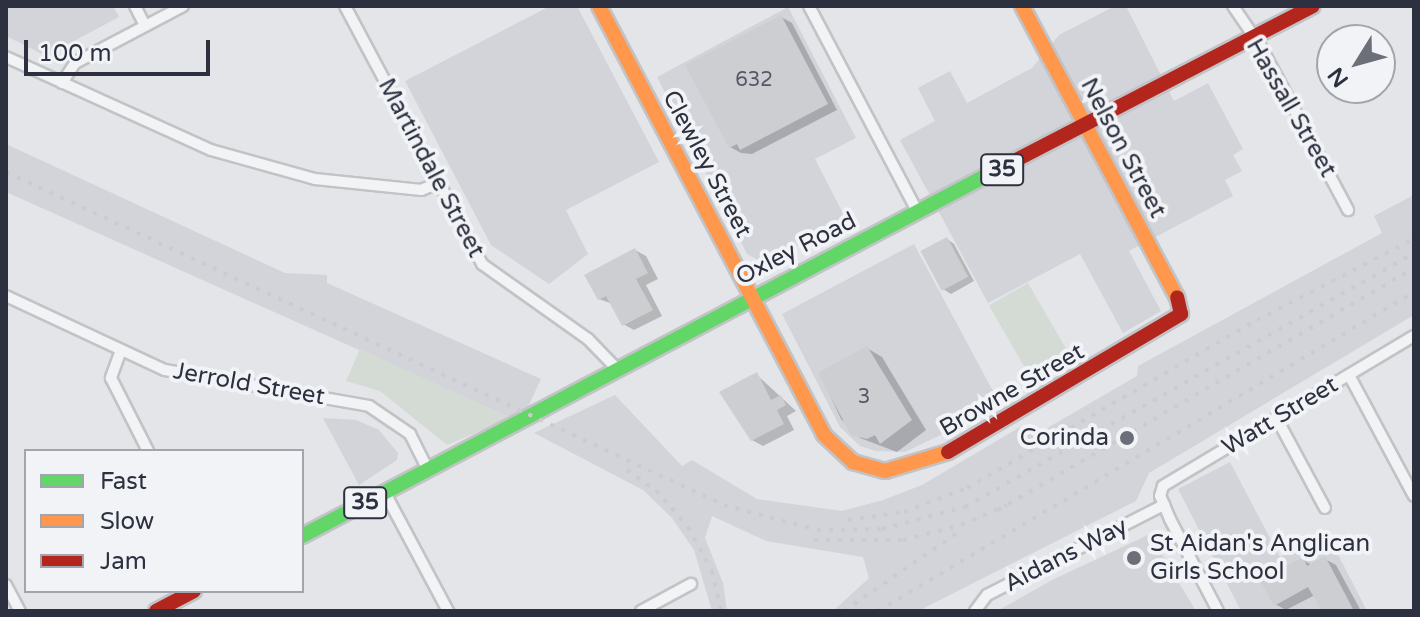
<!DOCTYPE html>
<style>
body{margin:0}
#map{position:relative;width:1420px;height:617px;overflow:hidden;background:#e3e5e8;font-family:"Varela Round",sans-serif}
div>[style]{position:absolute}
.built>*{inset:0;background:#d2d4da}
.green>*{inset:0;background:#d3dbd4;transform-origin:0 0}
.shadow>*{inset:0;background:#0003}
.building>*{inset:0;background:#cdced1;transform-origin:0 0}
.roads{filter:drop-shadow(2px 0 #c2c3c6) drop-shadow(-2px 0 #c2c3c6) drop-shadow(0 2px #c2c3c6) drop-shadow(0 -2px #c2c3c6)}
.street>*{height:10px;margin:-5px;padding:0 5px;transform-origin:5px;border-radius:5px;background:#f2f3f4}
.fast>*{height:14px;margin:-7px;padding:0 7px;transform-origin:7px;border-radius:7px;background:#63d668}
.slow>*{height:14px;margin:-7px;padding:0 7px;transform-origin:7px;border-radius:7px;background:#ff974d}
.jam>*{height:14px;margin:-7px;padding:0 7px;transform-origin:7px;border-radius:7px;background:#b3261e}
.rail>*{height:4px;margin-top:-2px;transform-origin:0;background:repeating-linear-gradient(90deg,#cbcccf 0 4px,transparent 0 12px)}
.dots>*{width:22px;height:22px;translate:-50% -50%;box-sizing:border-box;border:4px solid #f1f3f6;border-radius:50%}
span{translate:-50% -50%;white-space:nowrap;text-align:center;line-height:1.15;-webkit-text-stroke:8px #f1f3f6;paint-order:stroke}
.number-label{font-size:20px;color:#555864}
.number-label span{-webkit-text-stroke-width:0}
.shield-label span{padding:2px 6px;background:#f1f3f6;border:2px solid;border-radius:6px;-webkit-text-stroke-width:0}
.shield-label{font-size:22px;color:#2c303f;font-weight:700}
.street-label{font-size:24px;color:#2c303f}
.poi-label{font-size:24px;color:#2c303f}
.right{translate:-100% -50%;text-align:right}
.left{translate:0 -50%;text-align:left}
.frame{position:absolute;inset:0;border:8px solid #2c303f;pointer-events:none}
.legend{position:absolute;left:24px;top:449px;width:280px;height:144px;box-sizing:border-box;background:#f1f3f6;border:2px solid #a2a5ad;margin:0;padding:10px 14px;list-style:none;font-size:24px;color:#2c303f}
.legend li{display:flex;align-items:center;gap:16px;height:40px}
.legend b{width:40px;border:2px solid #a2a5ad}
.north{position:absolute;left:1316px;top:24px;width:80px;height:80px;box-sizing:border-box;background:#f1f3f6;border:2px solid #a2a5ad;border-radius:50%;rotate:233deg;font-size:22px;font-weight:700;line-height:32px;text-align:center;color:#2c303f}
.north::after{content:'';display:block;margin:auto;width:28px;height:36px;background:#6c6f7a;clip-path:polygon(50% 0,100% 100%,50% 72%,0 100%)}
.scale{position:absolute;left:24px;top:40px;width:186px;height:36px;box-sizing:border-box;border:4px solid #2c303f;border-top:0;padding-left:10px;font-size:24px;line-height:28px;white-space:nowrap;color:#2c303f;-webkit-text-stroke:6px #f1f3f6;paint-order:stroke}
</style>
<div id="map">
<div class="built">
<i style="clip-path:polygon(6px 6px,113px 6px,119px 17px,46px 56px,6px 36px)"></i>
<i style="clip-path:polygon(550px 6px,577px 6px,659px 162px,566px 210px,588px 254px,549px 284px,491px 245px,405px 81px)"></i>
<i style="clip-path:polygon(1115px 6px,1126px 6px,1174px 101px,1208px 83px,1243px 149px,1233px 155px,1242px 171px,1225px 180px,1233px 196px,1129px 251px,1161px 311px,1123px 333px,1080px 254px,988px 303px,900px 140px,935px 121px,918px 88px,950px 71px,967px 103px,1032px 68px,1059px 35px)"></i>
<i style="clip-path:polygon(788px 7px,856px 138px,815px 159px,847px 221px,764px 263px,747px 254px,657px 77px)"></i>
<i style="clip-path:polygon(6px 144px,285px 273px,327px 275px,327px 283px,541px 379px,527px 409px,511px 418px,6px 192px)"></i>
<i style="clip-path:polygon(1414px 195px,1414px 315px,1149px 473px,1136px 501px,918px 611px,833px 611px,869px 578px,863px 557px,766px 541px,712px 516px,705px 538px,723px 583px,727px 611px,712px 611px,694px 550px,672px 518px,643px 490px,534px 433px,615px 395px,682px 466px,692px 460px,757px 499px,842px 511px,883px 500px,922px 485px,1022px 426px,1037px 434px,1137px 376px,1138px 366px,1382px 233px,1374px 216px)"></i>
<i style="clip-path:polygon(914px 244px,1001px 406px,905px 452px,876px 451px,860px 446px,840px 427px,782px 314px)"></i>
<i style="clip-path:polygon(323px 418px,356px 420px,379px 430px,398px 453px,397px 460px,359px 485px)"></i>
<i style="clip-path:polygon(1230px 462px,1280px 557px,1327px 533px,1367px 611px,1241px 611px,1178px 489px)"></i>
<i style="clip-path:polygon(1150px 534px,1196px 611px,997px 611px,1052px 580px)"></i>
</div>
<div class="green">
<i style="left:1028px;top:283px;width:91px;height:45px;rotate:60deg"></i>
<i style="clip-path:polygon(360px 349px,511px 418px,447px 445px,380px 391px,346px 381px)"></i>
</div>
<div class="shadow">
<i style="clip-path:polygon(781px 17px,792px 23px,837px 110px,752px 154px,741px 153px,730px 147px)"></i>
<i style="clip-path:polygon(947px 239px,954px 244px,974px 281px,951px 294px,943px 289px)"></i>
<i style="clip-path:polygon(635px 250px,646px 256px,658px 279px,646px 285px,662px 316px,634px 330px,623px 324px,613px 304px,599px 299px)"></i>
<i style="clip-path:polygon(867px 348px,882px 357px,926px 430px,897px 452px,860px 438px,841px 419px,820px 374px)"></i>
<i style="clip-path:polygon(757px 375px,796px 411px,787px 416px,794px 430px,763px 446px,752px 440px)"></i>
<i style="clip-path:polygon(1325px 559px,1336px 565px,1361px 611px,1324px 611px,1315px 595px,1286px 610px,1275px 604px,1303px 560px,1312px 565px)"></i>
</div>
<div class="building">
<i style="clip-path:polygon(781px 15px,828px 104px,740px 150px,737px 144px,729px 148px,685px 65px)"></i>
<i style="left:947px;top:237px;width:45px;height:30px;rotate:62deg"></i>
<i style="clip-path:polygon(635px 248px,648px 273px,636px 279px,653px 310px,622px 326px,606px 296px,598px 300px,584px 275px)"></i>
<i style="clip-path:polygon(867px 346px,912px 420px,880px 444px,875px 435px,867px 439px,851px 435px,818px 373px)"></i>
<i style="clip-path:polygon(757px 372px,771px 400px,781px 395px,786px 405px,777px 410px,784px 424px,751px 441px,719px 392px)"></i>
<i style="clip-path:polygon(1325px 556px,1354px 611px,1322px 611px,1308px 587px,1274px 606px,1260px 580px,1303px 557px,1307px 566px)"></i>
</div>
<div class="roads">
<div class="street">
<i style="left:135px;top:6px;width:22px;rotate:63deg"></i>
<i style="left:345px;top:6px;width:292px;rotate:62deg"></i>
<i style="left:482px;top:264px;width:130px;rotate:35.3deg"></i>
<i style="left:588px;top:339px;width:40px;rotate:46deg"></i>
<i style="left:809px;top:6px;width:234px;rotate:62.2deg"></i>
<i style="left:1233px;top:6px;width:50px;rotate:55.7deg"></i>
<i style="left:1261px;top:47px;width:185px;rotate:61.9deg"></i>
<i style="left:6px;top:57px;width:225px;rotate:24.4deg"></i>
<i style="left:211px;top:150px;width:108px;rotate:15.6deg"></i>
<i style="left:315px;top:179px;width:107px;rotate:5.9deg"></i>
<i style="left:421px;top:190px;width:18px;rotate:-22deg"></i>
<i style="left:62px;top:83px;width:24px;rotate:-57deg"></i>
<i style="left:75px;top:63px;width:122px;rotate:-27.8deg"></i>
<i style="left:6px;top:296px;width:175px;rotate:25deg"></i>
<i style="left:165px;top:370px;width:207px;rotate:10deg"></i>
<i style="left:369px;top:406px;width:50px;rotate:34.3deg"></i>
<i style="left:410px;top:434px;width:40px;rotate:63.4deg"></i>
<i style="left:121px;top:350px;width:30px;rotate:110deg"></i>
<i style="left:111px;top:378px;width:82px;rotate:63.1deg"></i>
<i style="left:1349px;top:375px;width:137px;rotate:61.8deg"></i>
<i style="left:1277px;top:419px;width:101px;rotate:61.7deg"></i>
<i style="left:385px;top:493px;width:134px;rotate:61.9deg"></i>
<i style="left:6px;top:585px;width:30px;rotate:62deg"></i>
<i style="left:641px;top:611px;width:57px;rotate:-28.4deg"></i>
<i style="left:975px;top:611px;width:20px;rotate:-53deg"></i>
<i style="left:987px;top:595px;width:199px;rotate:-27deg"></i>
<i style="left:1218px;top:611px;width:104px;rotate:-117.6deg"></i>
<i style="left:1170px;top:519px;width:25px;rotate:-113deg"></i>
<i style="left:1160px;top:496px;width:10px;rotate:-73deg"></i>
<i style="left:1163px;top:486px;width:292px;rotate:-30.9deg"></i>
</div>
<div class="fast">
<i style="left:302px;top:536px;width:781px;rotate:-27.78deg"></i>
</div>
<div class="slow">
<i style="left:599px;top:6px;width:484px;rotate:62.3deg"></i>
<i style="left:824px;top:435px;width:40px;rotate:43deg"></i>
<i style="left:853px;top:462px;width:33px;rotate:16deg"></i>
<i style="left:885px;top:471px;width:66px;rotate:-16.8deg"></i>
<i style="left:1022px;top:6px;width:330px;rotate:62deg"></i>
</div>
<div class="jam">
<i style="left:993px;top:172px;width:360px;rotate:-27.4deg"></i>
<i style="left:948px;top:452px;width:271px;rotate:-30.6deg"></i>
<i style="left:1181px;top:314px;width:17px;rotate:-103deg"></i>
<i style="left:156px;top:611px;width:43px;rotate:-27.8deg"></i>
</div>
</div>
<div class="rail">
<i style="left:6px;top:172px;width:791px;rotate:24.88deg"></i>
<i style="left:724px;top:505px;width:96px;rotate:15deg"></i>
<i style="left:817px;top:530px;width:65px;rotate:-0.9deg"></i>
<i style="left:882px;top:529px;width:86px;rotate:-14.8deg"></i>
<i style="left:965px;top:507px;width:516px;rotate:-29.5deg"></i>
<i style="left:627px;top:470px;width:35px;rotate:35deg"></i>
<i style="left:656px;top:490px;width:49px;rotate:49.1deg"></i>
<i style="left:688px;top:527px;width:50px;rotate:61.4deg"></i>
<i style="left:712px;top:571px;width:41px;rotate:77.3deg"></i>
<i style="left:998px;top:510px;width:481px;rotate:-30.2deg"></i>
<i style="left:848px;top:520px;width:57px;rotate:-8.1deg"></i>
<i style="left:904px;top:512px;width:67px;rotate:-20.9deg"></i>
<i style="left:967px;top:488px;width:335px;rotate:-30.1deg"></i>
<i style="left:1257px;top:320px;width:177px;rotate:-27.3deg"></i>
<i style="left:814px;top:540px;width:89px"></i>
<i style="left:903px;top:540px;width:60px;rotate:-14.5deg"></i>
<i style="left:961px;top:525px;width:50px;rotate:-23.5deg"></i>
<i style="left:844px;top:611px;width:136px;rotate:-34.5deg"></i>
<i style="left:878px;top:611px;width:624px;rotate:-30.76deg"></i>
</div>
<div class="dots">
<i style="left:1127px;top:438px;background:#6c6f7a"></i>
<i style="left:1134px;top:558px;background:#6c6f7a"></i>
</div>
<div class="number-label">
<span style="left:754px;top:80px">632</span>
<span style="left:864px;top:397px">3</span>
</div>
<div class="shield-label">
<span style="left:1002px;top:170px">35</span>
<span style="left:365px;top:503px">35</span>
</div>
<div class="street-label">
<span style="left:1291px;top:108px;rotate:60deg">Hassall Street</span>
<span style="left:1123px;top:148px;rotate:62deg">Nelson Street</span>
<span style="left:707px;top:164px;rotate:62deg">Clewley Street</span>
<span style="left:431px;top:168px;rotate:62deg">Martindale Street</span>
<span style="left:796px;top:249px;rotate:-27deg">Oxley Road</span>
<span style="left:249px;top:384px;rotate:10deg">Jerrold Street</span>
<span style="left:1012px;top:390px;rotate:-30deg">Browne Street</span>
<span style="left:1280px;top:416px;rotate:-31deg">Watt Street</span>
<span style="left:1066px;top:555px;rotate:-27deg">Aidans Way</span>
</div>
<div class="poi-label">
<span class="right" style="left:1109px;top:438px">Corinda</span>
<span class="left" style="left:1150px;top:558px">St Aidan's Anglican<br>Girls School</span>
</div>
<div class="frame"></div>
<ul class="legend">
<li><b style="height:10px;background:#63d668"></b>Fast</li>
<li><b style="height:10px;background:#ff974d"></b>Slow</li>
<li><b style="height:10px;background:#b3261e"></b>Jam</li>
</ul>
<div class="north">N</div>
<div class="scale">100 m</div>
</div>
